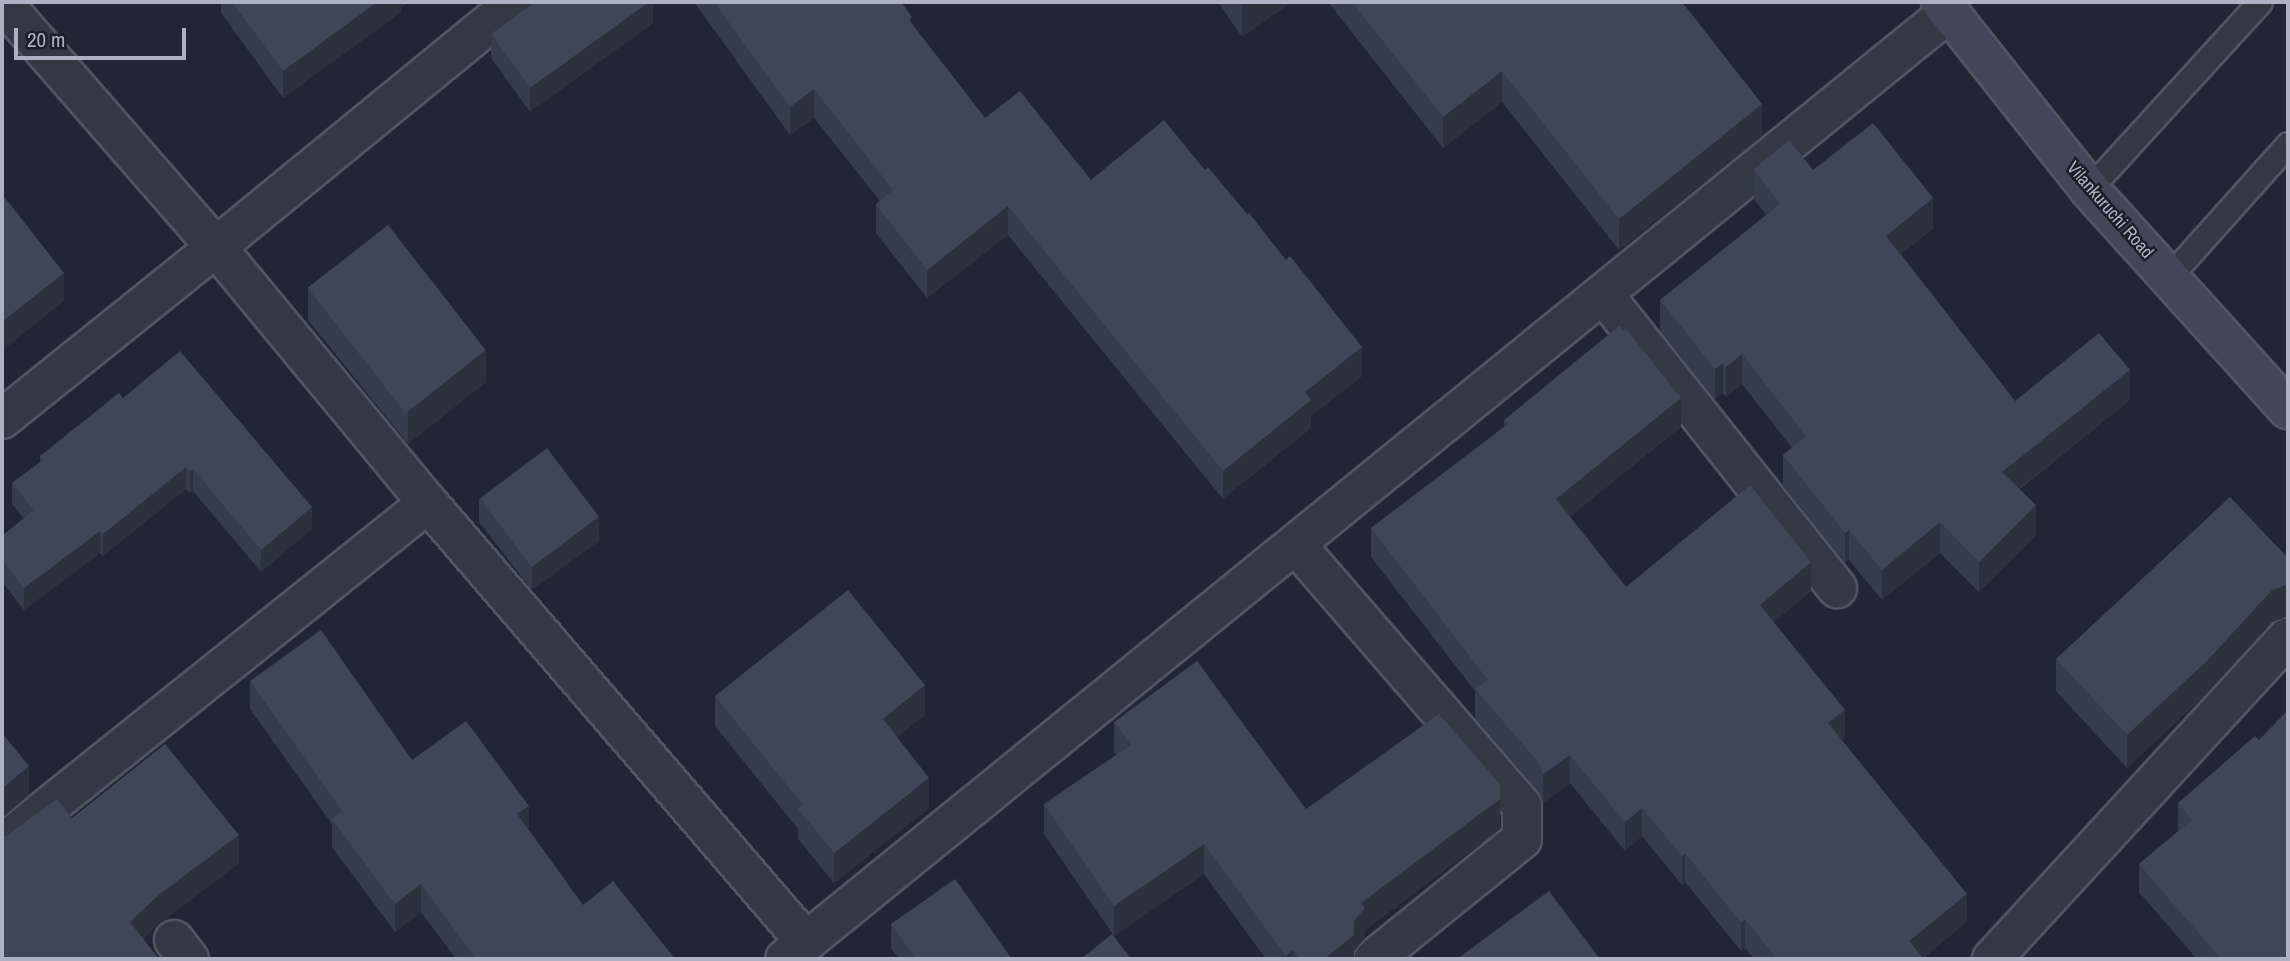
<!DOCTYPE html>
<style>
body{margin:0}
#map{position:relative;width:2290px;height:961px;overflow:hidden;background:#202634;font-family:"Archivo Narrow",sans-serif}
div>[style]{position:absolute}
.roads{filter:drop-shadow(2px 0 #505563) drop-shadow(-2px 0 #505563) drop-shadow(0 2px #505563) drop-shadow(0 -2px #505563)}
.lane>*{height:23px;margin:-11.5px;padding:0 11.5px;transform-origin:11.5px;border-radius:11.5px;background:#333845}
.street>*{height:38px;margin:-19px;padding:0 19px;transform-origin:19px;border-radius:19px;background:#333845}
.secondary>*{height:38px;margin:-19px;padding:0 19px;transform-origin:19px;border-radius:19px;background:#414758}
.wall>*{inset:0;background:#353c4b}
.shaded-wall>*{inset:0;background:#2b313d}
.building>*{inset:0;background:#3e4657;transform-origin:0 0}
span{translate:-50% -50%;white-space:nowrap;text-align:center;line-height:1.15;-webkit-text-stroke:5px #191e29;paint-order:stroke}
.street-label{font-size:18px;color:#adb2c2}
.frame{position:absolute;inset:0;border:4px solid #adb2c2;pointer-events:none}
.scale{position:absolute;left:14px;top:28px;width:172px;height:32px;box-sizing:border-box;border:4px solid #adb2c2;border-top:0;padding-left:9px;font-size:21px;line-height:24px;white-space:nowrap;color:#adb2c2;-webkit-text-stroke:5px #191e29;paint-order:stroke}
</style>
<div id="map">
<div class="roads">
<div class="lane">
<i style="left:2089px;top:189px;width:253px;rotate:-47.6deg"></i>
<i style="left:2169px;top:277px;width:178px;rotate:-48.2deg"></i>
</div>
<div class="street">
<i style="left:2px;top:2px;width:325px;rotate:48.9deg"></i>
<i style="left:216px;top:247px;width:387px;rotate:-39.3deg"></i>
<i style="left:1603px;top:294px;width:376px;rotate:51.5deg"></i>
<i style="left:2px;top:419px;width:275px;rotate:-38.8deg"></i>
<i style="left:216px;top:247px;width:332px;rotate:50.4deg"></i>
<i style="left:428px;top:503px;width:546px;rotate:141.32deg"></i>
<i style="left:428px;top:503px;width:579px;rotate:49.27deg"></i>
<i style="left:1296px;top:545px;width:345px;rotate:49.1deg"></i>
<i style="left:1522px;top:806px;width:33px;rotate:90deg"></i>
<i style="left:1522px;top:839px;width:191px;rotate:141deg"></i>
<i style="left:174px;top:940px;width:24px;rotate:52deg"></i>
<i style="left:785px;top:959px;width:1501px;rotate:-39.13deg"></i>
<i style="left:1992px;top:959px;width:437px;rotate:-47.4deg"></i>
</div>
<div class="secondary">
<i style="left:1941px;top:2px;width:238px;rotate:51.6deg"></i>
<i style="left:2089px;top:189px;width:297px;rotate:47.9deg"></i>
</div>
</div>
<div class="wall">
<i style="clip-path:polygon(221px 2px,409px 2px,401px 8px,401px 12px,283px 98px,221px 13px)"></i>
<i style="clip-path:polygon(653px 2px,653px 23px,530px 112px,491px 58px,491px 34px)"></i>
<i style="clip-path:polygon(694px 2px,901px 2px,912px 24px,985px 118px,1091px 180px,1362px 376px,1311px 416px,1311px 428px,1223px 499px,1008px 235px,927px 298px,876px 233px,876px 204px,880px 201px,814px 118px,790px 135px)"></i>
<i style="clip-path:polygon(1218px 2px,1292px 2px,1242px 37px)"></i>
<i style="clip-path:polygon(1328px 2px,1682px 2px,1762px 136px,1619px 250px,1502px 102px,1443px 148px)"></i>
<i style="clip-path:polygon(1754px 169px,1813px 170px,1933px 229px,1901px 254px,2015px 401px,2130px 400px,2020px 489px,2036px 535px,1979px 592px,1940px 553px,1882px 600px,1849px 560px,1845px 563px,1783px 486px,1783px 455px,1792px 448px,1742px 384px,1726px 397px,1723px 393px,1715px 400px,1660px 330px,1660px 300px,1766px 215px,1754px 199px)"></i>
<i style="clip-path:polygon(308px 288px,486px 382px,408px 444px,308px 320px)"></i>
<i style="clip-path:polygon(2288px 297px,2288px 326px,2286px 323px,2286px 299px)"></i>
<i style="clip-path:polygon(123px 398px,312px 529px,261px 572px,193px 491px,190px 493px,186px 489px,103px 556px,100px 553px,24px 610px,2px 582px,2px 536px,24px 519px,12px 504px,12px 483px,40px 462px,40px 456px)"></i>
<i style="clip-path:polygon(1504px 420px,1681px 427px,1569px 517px,1626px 587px,1811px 591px,1774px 622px,1845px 738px,1842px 741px,1967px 922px,1923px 958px,1924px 959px,1754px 959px,1745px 948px,1741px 951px,1685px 882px,1682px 885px,1642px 836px,1625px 851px,1570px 783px,1543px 803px,1539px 792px,1475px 718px,1475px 691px,1371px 557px,1371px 528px,1504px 427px)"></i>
<i style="clip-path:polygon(479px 498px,599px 541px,532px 590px,479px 522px)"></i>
<i style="clip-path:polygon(2288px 558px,2288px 616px,2272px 622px,2207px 693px,2127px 768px,2056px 691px,2056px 659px)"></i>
<i style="clip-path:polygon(250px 681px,412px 760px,529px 830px,583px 905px,675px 959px,456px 959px,421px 912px,395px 932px,332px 847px,332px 824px,250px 709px)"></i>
<i style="clip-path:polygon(715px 696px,925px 715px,897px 737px,929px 808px,834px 883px,798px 839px,798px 829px,715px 726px)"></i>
<i style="clip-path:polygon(1114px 722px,1306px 809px,1500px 829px,1365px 930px,1365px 938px,1354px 951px,1354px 959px,1266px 959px,1204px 874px,1114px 936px,1044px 834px,1044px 804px,1116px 755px,1114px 752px)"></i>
<i style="clip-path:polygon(2259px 740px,2288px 959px,2197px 959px,2139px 892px,2139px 864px,2178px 831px,2178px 803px)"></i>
<i style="clip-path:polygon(891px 924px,1012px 959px,899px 959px,891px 948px)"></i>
</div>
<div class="shaded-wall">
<i style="clip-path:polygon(377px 2px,409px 2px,401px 8px,401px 12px,283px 98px,283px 71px)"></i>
<i style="clip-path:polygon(649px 2px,653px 2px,653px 23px,530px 112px,530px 88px)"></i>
<i style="clip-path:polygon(1247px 2px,1292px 2px,1242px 37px,1242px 5px)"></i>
<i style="clip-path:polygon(1502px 71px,1502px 102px,1443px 148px,1443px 117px)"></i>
<i style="clip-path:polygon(814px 89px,814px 118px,790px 135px,790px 107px)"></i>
<i style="clip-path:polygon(1762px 104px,1762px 136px,1619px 250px,1619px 219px)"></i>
<i style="clip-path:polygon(1933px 198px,1933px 229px,1886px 266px,1886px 236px)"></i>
<i style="clip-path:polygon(1008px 206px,1008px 235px,927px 298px,927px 270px)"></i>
<i style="clip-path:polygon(64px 273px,64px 301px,2px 351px,2px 322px)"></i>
<i style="clip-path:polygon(1362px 347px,1362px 376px,1311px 416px,1311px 428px,1223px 499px,1223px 471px,1305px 392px)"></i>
<i style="clip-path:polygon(486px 350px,486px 382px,408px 444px,408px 412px)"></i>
<i style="clip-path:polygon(1742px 354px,1742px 384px,1726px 397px,1726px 367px)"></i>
<i style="clip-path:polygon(1723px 363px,1723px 393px,1715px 400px,1715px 369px)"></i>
<i style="clip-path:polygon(2130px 370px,2130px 400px,2002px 502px,2002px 472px)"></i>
<i style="clip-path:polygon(1681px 398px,1681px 427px,1556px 528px,1556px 499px)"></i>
<i style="clip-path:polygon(186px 467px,186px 489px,103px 556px,103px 534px)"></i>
<i style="clip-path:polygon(193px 469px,193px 491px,190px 493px,190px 472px)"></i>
<i style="clip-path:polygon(2036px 505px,2036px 535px,1979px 592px,1979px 562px)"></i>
<i style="clip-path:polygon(312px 507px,312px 529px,261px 572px,261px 550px)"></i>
<i style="clip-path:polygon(599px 517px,599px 541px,532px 590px,532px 566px)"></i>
<i style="clip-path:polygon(1940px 522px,1940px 553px,1882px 600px,1882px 570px)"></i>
<i style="clip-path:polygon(1849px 530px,1849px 560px,1845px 563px,1845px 533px)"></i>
<i style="clip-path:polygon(100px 531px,100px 553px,24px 610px,24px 588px)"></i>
<i style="clip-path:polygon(1811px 562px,1811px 591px,1760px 634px,1760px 605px)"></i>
<i style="clip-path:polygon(2288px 584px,2288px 616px,2272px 622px,2207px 693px,2127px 768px,2127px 735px,2272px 590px)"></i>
<i style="clip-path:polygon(925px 685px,925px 715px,883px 749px,883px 719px)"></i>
<i style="clip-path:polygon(1845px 710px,1845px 738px,1828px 752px,1828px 723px)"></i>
<i style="clip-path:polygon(1570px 755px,1570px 783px,1543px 803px,1543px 774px)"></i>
<i style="clip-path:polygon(29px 766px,29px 795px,2px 818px,2px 789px)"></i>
<i style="clip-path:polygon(929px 778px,929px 808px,834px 883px,834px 853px)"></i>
<i style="clip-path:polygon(1500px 799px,1500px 829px,1365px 930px,1365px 938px,1354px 951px,1354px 959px,1324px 959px,1354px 921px,1361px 903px)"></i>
<i style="clip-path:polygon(529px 806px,529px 834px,517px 814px)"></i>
<i style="clip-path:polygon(1642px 808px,1642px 836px,1625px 851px,1625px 822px)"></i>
<i style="clip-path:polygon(239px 835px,239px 864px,160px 923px,130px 951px,130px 922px,160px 894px)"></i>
<i style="clip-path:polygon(1204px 844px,1204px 874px,1114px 936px,1114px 906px)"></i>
<i style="clip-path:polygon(1685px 853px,1685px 882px,1682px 885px,1682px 856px)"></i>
<i style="clip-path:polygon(421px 884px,421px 912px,395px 932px,395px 904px)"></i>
<i style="clip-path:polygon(1967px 894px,1967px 922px,1921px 959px,1909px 941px)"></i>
<i style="clip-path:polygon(1745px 919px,1745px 948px,1741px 951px,1741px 923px)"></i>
<i style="clip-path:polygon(1293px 950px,1293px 959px,1286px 959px,1286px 956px)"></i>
</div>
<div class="building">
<i style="clip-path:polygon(232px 2px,377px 2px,283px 71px)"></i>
<i style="clip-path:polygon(535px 2px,649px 2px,530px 88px,491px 34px)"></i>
<i style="clip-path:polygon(714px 2px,901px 2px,912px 17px,909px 20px,985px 118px,1020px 91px,1091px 180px,1164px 120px,1205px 170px,1208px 167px,1247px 214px,1249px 213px,1286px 260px,1290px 256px,1362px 347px,1305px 392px,1311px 400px,1223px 471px,1008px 206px,927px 270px,876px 204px,893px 190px,814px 89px,790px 107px)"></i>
<i style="clip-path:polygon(1352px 2px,1682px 2px,1762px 104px,1619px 219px,1502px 71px,1443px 117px)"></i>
<i style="clip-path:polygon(1873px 123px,1933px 198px,1886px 236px,2015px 401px,2099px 333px,2130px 370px,2002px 472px,2036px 505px,1979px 562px,1940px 522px,1882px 570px,1849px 530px,1845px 533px,1783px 455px,1806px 436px,1742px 354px,1726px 367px,1723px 363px,1715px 369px,1660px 300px,1780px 204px,1754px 169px,1789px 140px,1813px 170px)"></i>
<i style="clip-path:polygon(2px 194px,64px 273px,2px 322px)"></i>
<i style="left:388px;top:225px;width:159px;height:102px;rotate:52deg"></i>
<i style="clip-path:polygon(1619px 326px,1623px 331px,1626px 329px,1681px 398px,1556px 499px,1626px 587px,1750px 485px,1811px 562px,1760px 605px,1845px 710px,1828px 723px,1967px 894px,1909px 941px,1924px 959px,1777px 959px,1745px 919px,1741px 923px,1685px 853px,1682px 856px,1642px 808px,1625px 822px,1570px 755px,1543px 774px,1539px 763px,1475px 689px,1488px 680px,1371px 528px,1508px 424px,1504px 420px)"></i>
<i style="clip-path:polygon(180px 351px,312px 507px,261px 550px,193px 469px,190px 472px,186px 467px,103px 534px,100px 531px,24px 588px,2px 560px,2px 536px,34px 510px,12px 483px,43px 460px,40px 456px,119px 393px,123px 398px)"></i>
<i style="left:547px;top:448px;width:86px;height:84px;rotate:53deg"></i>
<i style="clip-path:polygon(2230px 497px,2288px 558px,2288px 584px,2272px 590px,2207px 661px,2127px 735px,2056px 659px)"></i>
<i style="clip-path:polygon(848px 590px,925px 685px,883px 719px,929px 778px,834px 853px,798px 809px,803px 805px,715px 696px)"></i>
<i style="clip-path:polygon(321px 630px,412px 760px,466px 721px,529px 806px,517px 814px,583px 905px,613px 881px,675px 959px,476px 959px,421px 884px,395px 904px,332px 819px,342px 811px,250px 681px)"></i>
<i style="clip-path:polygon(1197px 661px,1306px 809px,1439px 714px,1500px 784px,1500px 799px,1361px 903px,1365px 908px,1354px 921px,1354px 935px,1324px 959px,1300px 959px,1293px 950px,1286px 956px,1204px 844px,1114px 906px,1044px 804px,1131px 745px,1114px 722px)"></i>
<i style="clip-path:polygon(2288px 710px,2288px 959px,2221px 959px,2139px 864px,2192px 820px,2178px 803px,2255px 736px,2259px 740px)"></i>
<i style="clip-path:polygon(2px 733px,29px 766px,2px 789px)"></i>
<i style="clip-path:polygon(165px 744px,239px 835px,160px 894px,130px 922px,159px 959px,2px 959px,2px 836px,6px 836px,57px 799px,72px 818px)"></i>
<i style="clip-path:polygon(955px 879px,1012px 959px,916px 959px,891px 924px)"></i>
<i style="clip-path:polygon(1549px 891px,1600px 959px,1457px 959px)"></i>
<i style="clip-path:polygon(1112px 934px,1131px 959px,1081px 959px)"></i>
</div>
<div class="street-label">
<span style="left:2110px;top:210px;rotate:49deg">Vilankuruchi Road</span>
</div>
<div class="frame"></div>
<div class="scale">20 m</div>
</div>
